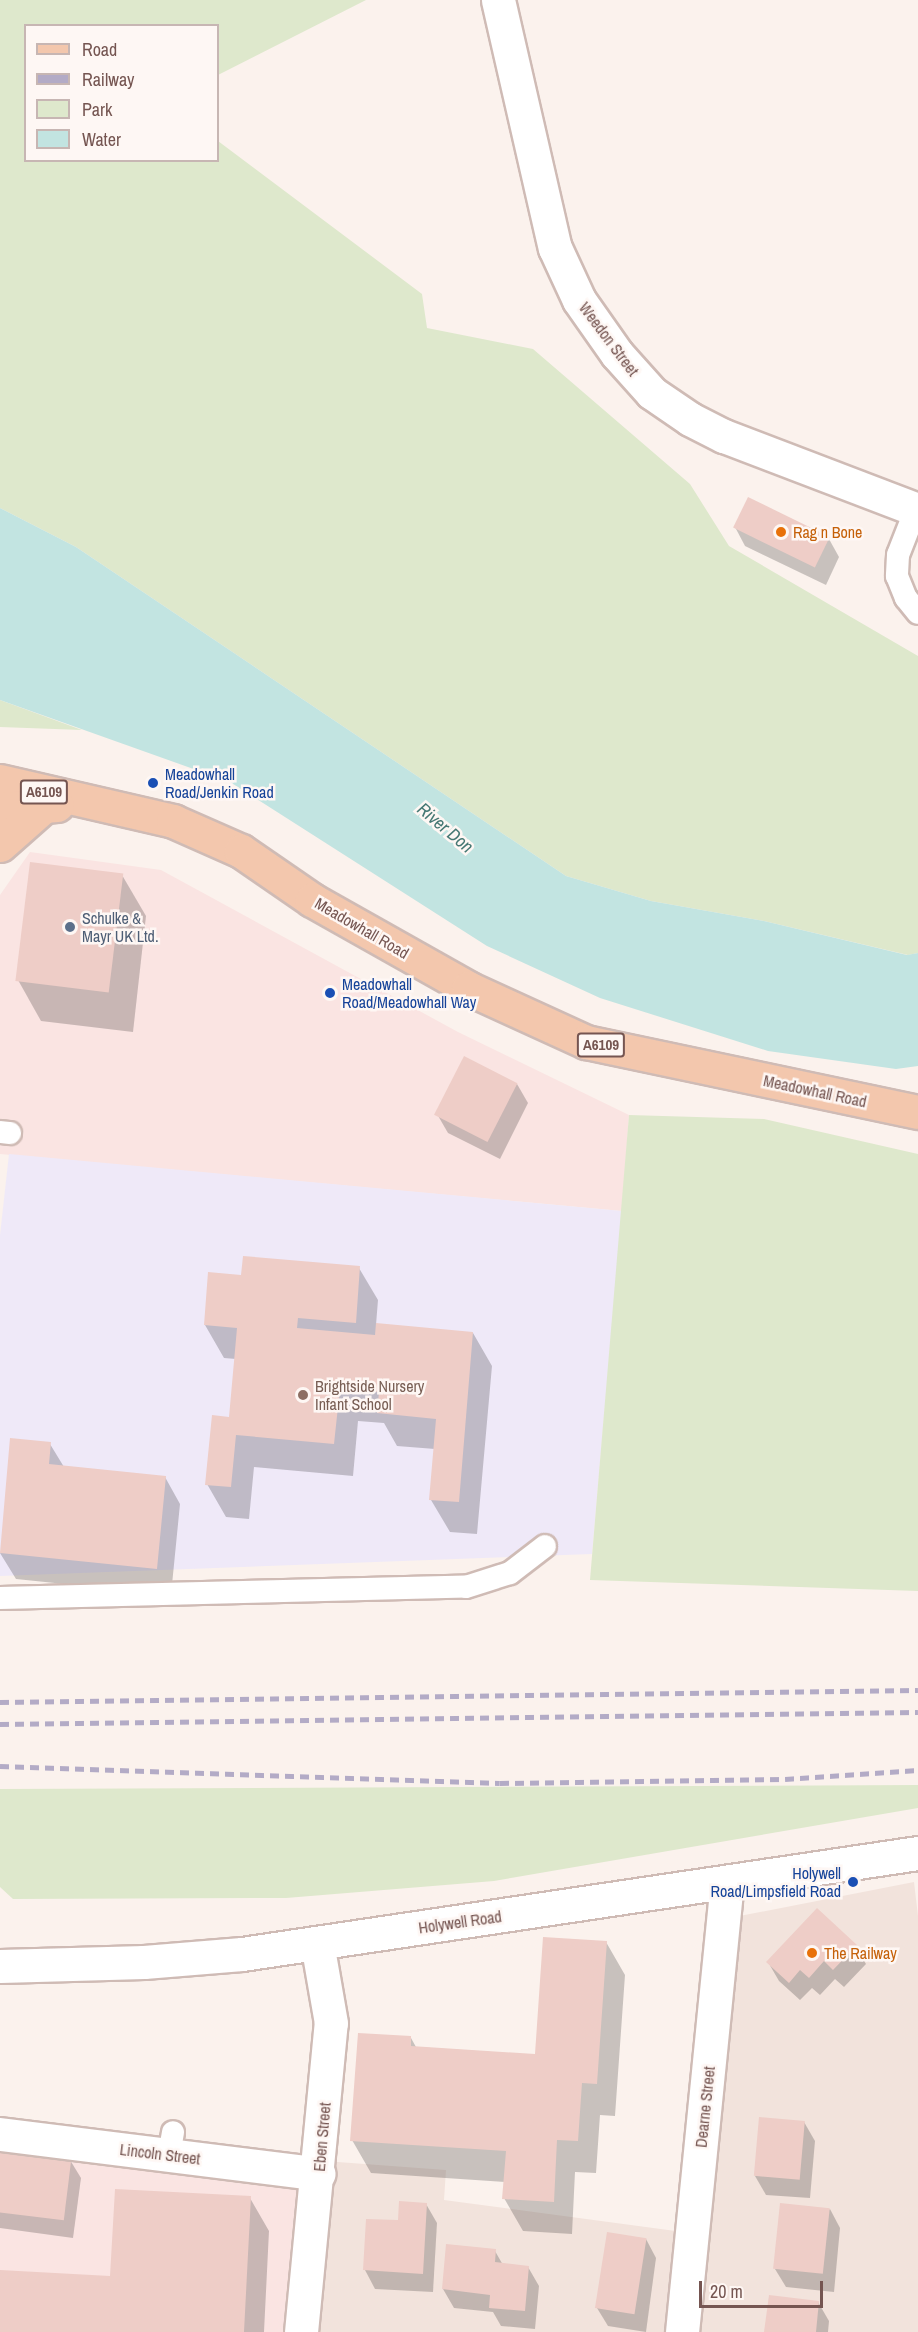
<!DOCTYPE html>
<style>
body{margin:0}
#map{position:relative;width:918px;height:2332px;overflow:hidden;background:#fbf2ed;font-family:"Archivo Narrow",sans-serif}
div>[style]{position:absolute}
.residential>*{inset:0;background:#f2e3dc}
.commercial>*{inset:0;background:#fae4e2}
.education>*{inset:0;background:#efe9f8}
.green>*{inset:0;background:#dee8cc}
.water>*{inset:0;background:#c2e4e1}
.shadow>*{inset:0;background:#0003}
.building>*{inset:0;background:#eecdc7;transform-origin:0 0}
.roads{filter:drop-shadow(2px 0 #cfbbb5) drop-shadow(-2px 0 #cfbbb5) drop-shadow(0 2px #cfbbb5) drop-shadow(0 -2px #cfbbb5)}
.service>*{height:22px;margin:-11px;padding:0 11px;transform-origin:11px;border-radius:11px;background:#fff}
.minor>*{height:33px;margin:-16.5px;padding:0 16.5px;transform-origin:16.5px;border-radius:16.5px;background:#fff}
.tertiary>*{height:33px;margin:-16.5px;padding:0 16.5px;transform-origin:16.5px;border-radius:16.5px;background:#fff}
.secondary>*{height:33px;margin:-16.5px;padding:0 16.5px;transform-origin:16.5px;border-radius:16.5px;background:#fff}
.primary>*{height:33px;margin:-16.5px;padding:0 16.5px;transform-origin:16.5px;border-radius:16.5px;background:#f3c7ad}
.rail>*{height:4.5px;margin-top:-2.25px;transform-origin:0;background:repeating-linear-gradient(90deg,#b3abc6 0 9px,transparent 0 15px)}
.dots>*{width:16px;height:16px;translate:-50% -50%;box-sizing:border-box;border:3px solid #fef7f4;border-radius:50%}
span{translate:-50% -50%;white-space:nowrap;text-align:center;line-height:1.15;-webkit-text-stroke:5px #fef7f4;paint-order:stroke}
.shield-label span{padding:2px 4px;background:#fef7f4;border:2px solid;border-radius:4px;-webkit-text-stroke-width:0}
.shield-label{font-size:15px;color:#755551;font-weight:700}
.street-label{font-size:16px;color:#755551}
.food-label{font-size:16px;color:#c56008}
.left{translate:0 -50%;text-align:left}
.transit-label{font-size:16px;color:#164399}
.right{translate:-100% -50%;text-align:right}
.service-label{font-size:16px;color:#4e5e75}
.education-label{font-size:16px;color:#785e54}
.water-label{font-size:18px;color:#467874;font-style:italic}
.legend{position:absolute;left:24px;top:24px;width:195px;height:138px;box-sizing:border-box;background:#fef7f4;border:2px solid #c7b6b3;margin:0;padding:8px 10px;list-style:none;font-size:18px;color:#755551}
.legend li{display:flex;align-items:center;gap:12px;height:30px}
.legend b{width:30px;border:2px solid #c7b6b3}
.scale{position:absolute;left:699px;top:2281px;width:124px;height:27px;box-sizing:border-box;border:3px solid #755551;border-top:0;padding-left:8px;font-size:18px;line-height:21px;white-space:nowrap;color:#755551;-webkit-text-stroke:4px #fef7f4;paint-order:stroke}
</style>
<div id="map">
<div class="residential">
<i style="clip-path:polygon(914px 1882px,918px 1916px,918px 2332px,311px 2332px,324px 2161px,446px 2170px,444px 2200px,683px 2232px,714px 1921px)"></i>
</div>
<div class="commercial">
<i style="clip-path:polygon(30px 852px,161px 870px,458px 1032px,629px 1115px,622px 1211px,0 1154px,0 895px)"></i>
<i style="clip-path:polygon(0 2121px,324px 2161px,311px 2332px,0 2332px)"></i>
</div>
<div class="education">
<i style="clip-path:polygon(9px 1154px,622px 1211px,592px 1554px,0 1576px,0 1235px)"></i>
</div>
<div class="green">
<i style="clip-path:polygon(0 0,366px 0,218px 75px,218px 26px,26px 26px,26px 160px,218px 160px,218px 141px,422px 294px,427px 328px,533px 349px,690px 484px,729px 546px,918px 656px,918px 953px,908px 955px,764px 921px,651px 901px,566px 876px,76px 547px,0 508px)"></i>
<i style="clip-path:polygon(0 700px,82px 730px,0 727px)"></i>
<i style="clip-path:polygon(629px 1115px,764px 1119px,918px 1154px,918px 1591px,590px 1580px)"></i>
<i style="clip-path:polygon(918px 1785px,918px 1808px,494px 1881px,286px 1898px,13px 1899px,0 1887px,0 1789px)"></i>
</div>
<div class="water">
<i style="clip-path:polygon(0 508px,76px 547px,566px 876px,651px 901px,764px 921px,907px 955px,918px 953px,918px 1066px,896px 1069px,768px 1051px,600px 998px,487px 946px,230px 782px,0 700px)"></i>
</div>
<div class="shadow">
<i style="clip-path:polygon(735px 527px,829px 539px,839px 557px,826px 585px,745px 546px)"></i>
<i style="clip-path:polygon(122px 875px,146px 916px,133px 1032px,41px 1021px,18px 980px)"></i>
<i style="clip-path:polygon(517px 1084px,528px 1103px,500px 1159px,448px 1133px,437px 1114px)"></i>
<i style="clip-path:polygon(359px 1268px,378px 1300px,376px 1325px,473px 1333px,492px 1366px,477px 1534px,450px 1532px,431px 1500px,435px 1449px,397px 1446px,384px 1423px,358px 1421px,353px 1476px,254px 1467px,249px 1519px,226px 1517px,207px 1484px,231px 1418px,236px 1359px,224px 1358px,205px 1325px,243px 1277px)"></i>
<i style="clip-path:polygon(50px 1444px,64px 1467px,165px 1477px,180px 1504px,171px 1595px,16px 1579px,0 1553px)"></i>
<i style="clip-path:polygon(606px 1942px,625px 1975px,615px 2116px,600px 2115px,596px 2173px,575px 2172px,572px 2234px,523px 2231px,504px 2198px,505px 2182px,371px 2173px,352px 2140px,411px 2038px,416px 2047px,536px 2055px)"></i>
<i style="clip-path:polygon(855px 1946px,866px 1964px,844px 1987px,835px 1979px,820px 1995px,812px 1988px,800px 2000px,779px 1981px,768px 1962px)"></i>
<i style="clip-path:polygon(804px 2122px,815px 2141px,810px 2198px,766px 2195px,755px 2176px)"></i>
<i style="clip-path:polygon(0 2151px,70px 2160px,81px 2178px,73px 2238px,0 2228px)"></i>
<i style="clip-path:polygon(250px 2198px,269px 2231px,264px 2332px,0 2332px,0 2272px,112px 2278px)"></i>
<i style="clip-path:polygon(426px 2204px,437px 2223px,433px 2292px,375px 2289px,365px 2270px,400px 2222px)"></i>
<i style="clip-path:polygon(830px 2209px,840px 2228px,834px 2292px,786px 2287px,775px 2269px)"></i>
<i style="clip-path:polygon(646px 2239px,656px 2258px,646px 2332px,608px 2326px,597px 2308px)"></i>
<i style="clip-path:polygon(495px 2251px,503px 2265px,528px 2267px,539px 2286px,535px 2329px,501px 2326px,493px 2312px,454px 2308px,443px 2289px)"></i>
<i style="clip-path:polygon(818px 2302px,829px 2321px,828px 2332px,766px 2332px)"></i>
</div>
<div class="building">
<i style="left:748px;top:497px;width:91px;height:34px;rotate:26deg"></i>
<i style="left:30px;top:862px;width:94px;height:120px;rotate:7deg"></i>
<i style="left:464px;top:1056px;width:60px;height:66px;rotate:27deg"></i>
<i style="clip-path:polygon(243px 1256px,360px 1266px,356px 1323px,298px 1318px,297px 1328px,375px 1335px,376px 1323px,473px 1332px,459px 1502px,429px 1500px,436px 1419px,377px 1413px,379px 1392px,340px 1388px,334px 1444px,236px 1435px,231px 1487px,205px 1485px,212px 1415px,229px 1417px,237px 1328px,204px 1325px,208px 1272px,241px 1275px)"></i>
<i style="clip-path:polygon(10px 1438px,51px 1442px,49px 1464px,166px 1476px,157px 1569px,0 1553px)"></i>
<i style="clip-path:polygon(817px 1908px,857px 1945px,833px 1970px,824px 1961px,809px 1978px,800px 1970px,789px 1983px,766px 1962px)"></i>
<i style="clip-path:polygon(543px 1937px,607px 1941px,597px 2084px,582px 2083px,578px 2141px,557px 2140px,554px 2202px,502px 2199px,506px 2151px,350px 2141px,358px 2033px,411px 2036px,411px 2046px,535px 2054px)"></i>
<i style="left:759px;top:2117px;width:46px;height:59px;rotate:5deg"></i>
<i style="left:0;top:2149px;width:72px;height:63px;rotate:7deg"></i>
<i style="clip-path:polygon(115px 2189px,251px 2196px,244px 2332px,0 2332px,0 2270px,110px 2276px)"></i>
<i style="clip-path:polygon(399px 2201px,427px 2203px,423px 2274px,363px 2270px,366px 2219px,398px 2220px)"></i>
<i style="left:780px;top:2203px;width:50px;height:66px;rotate:6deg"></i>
<i style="left:607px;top:2232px;width:40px;height:77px;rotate:9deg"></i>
<i style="clip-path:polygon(446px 2244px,496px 2249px,495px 2262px,529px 2266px,525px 2311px,489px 2308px,490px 2295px,442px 2289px)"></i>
<i style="clip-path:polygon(769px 2295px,819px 2301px,816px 2332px,764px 2332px)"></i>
</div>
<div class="roads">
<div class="service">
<i style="left:916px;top:509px;width:49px;rotate:111.4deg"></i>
<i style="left:898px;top:555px;width:21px;rotate:93deg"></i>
<i style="left:897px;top:576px;width:24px;rotate:68deg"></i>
<i style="left:906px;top:598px;width:19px;rotate:51deg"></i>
<i style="left:0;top:1132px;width:10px;rotate:6deg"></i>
<i style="left:0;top:1598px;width:466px;rotate:-1.4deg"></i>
<i style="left:466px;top:1587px;width:46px;rotate:-17.7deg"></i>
<i style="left:510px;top:1573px;width:44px;rotate:-37.6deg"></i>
<i style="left:169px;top:2155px;width:23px;rotate:-80deg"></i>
</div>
<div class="minor">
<i style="left:0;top:2134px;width:321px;rotate:7.1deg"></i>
<i style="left:301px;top:2332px;width:310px;rotate:-84.5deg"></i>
<i style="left:331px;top:2023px;width:81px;rotate:-99.9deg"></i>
<i style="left:682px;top:2332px;width:451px;rotate:-84.3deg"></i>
</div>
<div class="tertiary">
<i style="left:498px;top:0;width:254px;rotate:77.1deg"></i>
<i style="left:555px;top:248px;width:57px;rotate:65.2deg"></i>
<i style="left:579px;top:300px;width:66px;rotate:54.9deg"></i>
<i style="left:617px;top:354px;width:52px;rotate:48.1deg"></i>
<i style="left:652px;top:393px;width:46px;rotate:34.4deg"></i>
<i style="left:690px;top:419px;width:38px;rotate:27deg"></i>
<i style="left:724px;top:436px;width:208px;rotate:20.9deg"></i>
</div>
<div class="secondary">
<i style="left:0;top:1966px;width:144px;rotate:-1.6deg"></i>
<i style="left:144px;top:1962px;width:98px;rotate:-4.7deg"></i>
<i style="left:242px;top:1954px;width:684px;rotate:-8.5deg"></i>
</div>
<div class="primary">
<i style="left:0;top:781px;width:178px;rotate:13deg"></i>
<i style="left:173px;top:821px;width:74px;rotate:23.8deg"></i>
<i style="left:241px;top:851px;width:86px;rotate:34.6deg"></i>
<i style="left:312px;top:900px;width:179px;rotate:29.4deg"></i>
<i style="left:468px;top:988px;width:130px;rotate:24.6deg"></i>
<i style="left:586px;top:1042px;width:339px;rotate:11.9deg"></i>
<i style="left:0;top:809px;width:57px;rotate:-4deg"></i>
<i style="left:0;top:845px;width:59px;rotate:-41.6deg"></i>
</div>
</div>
<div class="rail">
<i style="left:0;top:1702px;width:918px;rotate:-0.75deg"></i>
<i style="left:0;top:1724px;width:918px;rotate:-0.75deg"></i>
<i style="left:0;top:1766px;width:500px;rotate:1.95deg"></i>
<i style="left:500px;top:1783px;width:285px;rotate:-0.8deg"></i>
<i style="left:785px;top:1779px;width:133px;rotate:-3.9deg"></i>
</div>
<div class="dots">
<i style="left:781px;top:532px;background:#e8710a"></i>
<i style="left:153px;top:783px;background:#1a4fb4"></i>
<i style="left:70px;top:927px;background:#5c6f8a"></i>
<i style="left:330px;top:993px;background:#1a4fb4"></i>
<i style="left:303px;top:1395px;background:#8d6e63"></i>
<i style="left:853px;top:1882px;background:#1a4fb4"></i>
<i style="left:812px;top:1953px;background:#e8710a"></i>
</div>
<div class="shield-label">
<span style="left:44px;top:792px">A6109</span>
<span style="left:601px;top:1045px">A6109</span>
</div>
<div class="street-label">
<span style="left:609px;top:339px;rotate:53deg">Weedon Street</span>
<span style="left:362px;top:928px;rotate:30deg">Meadowhall Road</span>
<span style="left:815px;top:1091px;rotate:12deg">Meadowhall Road</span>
<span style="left:460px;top:1922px;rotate:-8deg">Holywell Road</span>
<span style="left:705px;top:2107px;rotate:-84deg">Dearne Street</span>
<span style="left:322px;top:2137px;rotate:-85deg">Eben Street</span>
<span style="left:160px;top:2154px;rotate:7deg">Lincoln Street</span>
</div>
<div class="food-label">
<span class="left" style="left:793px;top:532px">Rag n Bone</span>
<span class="left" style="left:824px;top:1953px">The Railway</span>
</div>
<div class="transit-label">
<span class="left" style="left:165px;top:783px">Meadowhall<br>Road/Jenkin Road</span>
<span class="left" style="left:342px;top:993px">Meadowhall<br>Road/Meadowhall Way</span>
<span class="right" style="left:841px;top:1882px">Holywell<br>Road/Limpsfield Road</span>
</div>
<div class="service-label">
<span class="left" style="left:82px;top:927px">Schulke &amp;<br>Mayr UK Ltd.</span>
</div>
<div class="education-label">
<span class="left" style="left:315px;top:1395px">Brightside Nursery<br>Infant School</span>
</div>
<div class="water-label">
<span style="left:445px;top:828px;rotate:40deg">River Don</span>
</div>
<ul class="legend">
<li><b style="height:8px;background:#f3c7ad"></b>Road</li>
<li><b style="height:8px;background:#b3abc6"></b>Railway</li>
<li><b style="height:16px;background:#dee8cc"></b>Park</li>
<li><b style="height:16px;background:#c2e4e1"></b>Water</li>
</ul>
<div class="scale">20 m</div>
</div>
